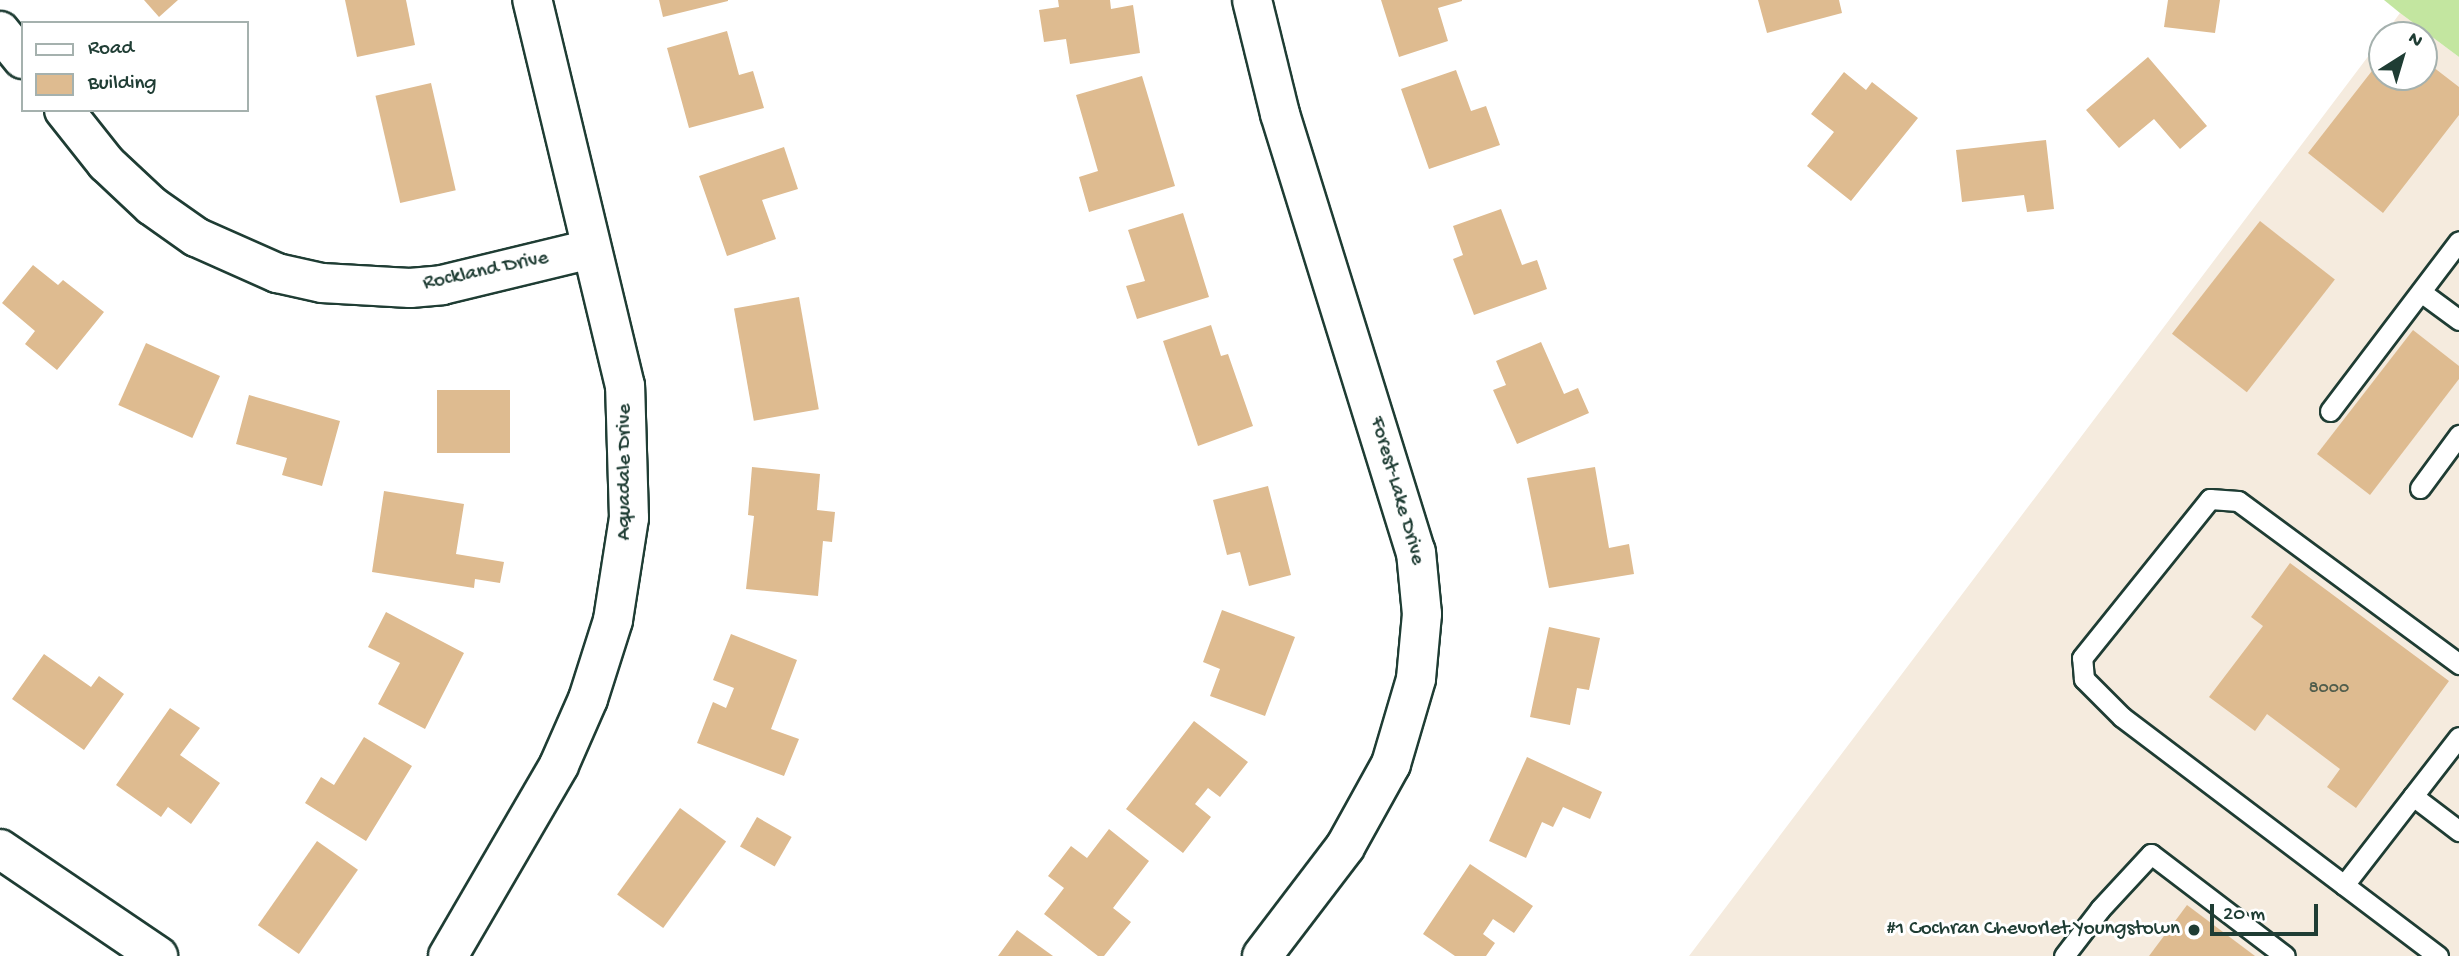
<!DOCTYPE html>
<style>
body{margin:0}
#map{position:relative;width:2459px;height:956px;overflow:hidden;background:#fff;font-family:"Gochi Hand",sans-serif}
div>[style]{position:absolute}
.built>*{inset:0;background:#f5ebde}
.green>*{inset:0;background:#c3e6a0}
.building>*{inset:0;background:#debb90;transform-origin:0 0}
.roads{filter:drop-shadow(2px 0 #1f3d34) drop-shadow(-2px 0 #1f3d34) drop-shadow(0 2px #1f3d34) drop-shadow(0 -2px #1f3d34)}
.service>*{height:19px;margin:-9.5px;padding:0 9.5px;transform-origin:9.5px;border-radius:9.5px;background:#fff}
.minor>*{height:38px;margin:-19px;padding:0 19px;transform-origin:19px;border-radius:19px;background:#fff}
.dots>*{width:19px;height:19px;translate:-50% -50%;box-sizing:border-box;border:4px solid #fff;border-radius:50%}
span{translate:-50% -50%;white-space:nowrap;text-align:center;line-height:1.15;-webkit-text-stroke:6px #fff;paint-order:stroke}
.number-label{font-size:18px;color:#4f5c4b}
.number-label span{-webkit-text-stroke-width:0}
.street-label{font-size:21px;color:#1f3d34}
.poi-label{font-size:21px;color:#1f3d34}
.right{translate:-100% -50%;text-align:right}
.legend{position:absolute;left:21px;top:21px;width:228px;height:91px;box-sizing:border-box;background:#fff;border:2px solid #a5b1ae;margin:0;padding:9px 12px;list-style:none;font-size:21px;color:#1f3d34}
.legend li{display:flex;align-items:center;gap:14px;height:35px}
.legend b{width:35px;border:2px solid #a5b1ae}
.north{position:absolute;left:2368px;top:21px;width:70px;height:70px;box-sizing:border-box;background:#fff;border:2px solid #a5b1ae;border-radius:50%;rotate:37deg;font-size:19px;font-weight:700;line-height:28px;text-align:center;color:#1f3d34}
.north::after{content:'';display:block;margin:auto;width:24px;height:32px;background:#1f3d34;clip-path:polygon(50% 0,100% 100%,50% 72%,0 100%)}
.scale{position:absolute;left:2210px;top:904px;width:108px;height:32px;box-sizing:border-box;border:4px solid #1f3d34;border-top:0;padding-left:9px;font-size:21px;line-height:24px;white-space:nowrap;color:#1f3d34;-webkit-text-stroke:5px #fff;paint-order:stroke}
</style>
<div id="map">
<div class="built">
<i style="clip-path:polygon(2400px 13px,2459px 57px,2459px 956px,1689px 956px,2382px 38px,2382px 77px,2424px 77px,2424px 35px,2384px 35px)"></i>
</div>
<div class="green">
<i style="clip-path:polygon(2384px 0,2459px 0,2459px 57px,2400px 13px)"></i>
</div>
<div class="building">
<i style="clip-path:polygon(144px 0,178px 0,159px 17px)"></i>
<i style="clip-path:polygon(345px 0,406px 0,415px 45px,357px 57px)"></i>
<i style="clip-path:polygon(659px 0,728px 0,728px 1px,663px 17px)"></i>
<i style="clip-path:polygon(1058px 0,1110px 0,1111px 9px,1133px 5px,1140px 53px,1070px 64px,1066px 39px,1044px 42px,1039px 10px,1059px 7px)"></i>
<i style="clip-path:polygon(1381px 0,1462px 0,1462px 1px,1438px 8px,1448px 41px,1399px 57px)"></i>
<i style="clip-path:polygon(1758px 0,1839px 0,1842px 13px,1767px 33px)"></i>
<i style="clip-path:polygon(2168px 0,2220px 0,2215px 33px,2164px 27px)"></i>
<i style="clip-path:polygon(727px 31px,739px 75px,753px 71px,764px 108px,689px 128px,667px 48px)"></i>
<i style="clip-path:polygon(2148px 57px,2207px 126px,2180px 149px,2154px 119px,2119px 148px,2086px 110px)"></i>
<i style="clip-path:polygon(2382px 58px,2382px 77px,2424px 77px,2424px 60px,2459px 87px,2459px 115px,2383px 213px,2308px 153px)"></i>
<i style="clip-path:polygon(1456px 70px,1471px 111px,1486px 106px,1500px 145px,1429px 169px,1401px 89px)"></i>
<i style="clip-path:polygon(1844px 72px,1866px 90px,1872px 82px,1918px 118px,1851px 201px,1807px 166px,1834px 132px,1811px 114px)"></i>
<i style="clip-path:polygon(1142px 76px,1175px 186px,1089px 212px,1079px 177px,1098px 171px,1076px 95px)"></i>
<i style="left:431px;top:83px;width:110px;height:57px;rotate:77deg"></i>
<i style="clip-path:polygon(2046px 140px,2054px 209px,2027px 212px,2024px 195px,1962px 202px,1956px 150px)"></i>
<i style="clip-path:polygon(784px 147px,798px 189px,762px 200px,776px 239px,727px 256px,699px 176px)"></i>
<i style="clip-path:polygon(1501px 209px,1522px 265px,1537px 260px,1547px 289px,1474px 315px,1453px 259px,1463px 255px,1453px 226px)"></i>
<i style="clip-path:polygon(1183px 213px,1209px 297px,1137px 319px,1126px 286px,1145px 281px,1128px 230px)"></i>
<i style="left:2260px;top:221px;width:95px;height:143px;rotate:38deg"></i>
<i style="clip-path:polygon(33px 265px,58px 285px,63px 280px,104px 312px,57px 370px,25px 344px,35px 331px,2px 303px)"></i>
<i style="left:799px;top:297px;width:114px;height:66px;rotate:80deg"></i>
<i style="clip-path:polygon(1211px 325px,1221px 356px,1228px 354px,1253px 426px,1198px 446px,1163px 341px)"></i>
<i style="clip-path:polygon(2413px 330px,2459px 366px,2459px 379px,2370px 495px,2317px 454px)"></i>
<i style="clip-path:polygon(1541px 342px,1564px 394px,1578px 388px,1589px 413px,1517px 444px,1493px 390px,1506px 385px,1496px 361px)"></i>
<i style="left:146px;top:343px;width:81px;height:68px;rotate:24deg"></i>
<i style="left:437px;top:390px;width:73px;height:63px"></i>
<i style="clip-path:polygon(249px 395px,340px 421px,322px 486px,282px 475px,287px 458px,236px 444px)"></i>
<i style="clip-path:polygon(752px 467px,820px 474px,817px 510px,835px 512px,832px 542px,823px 541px,818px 596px,746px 589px,754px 516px,748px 515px)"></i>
<i style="clip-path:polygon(1595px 467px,1609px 548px,1629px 544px,1634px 574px,1549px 588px,1527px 478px)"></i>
<i style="clip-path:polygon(1268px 486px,1291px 575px,1249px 586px,1240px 552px,1227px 555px,1213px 500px)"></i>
<i style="clip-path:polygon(384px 491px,464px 504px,456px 554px,504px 562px,500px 583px,475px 579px,474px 588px,372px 572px)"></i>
<i style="clip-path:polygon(2290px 563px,2449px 681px,2356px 808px,2327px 787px,2340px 769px,2267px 714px,2255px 731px,2209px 697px,2263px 626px,2251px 617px)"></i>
<i style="clip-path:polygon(1222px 610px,1295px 637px,1265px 716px,1210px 696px,1220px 669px,1203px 662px)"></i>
<i style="clip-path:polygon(386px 612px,464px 653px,425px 729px,378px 704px,400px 663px,368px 647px)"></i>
<i style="clip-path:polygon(1549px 627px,1600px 638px,1589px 690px,1577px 688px,1570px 725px,1530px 717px)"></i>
<i style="clip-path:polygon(731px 634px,797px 660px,771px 729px,799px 739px,784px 776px,697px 743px,713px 702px,726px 708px,734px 688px,713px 680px)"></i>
<i style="clip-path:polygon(44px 654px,91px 687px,99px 676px,124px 694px,84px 750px,12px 699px)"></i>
<i style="clip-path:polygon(170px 708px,200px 728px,180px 755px,220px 783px,191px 824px,168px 807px,161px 817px,116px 785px)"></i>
<i style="clip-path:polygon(1194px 721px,1248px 762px,1220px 797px,1208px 788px,1195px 804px,1211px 817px,1183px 853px,1126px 809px)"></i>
<i style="clip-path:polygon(364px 737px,412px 766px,366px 841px,305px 803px,321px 777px,334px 785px)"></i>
<i style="clip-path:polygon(1527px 757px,1602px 792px,1590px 819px,1563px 807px,1553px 827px,1542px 822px,1526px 858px,1489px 841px)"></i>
<i style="left:680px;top:808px;width:57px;height:107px;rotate:36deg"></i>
<i style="left:757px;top:817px;width:40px;height:34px;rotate:30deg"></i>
<i style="clip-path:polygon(1109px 829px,1149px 861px,1113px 908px,1131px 922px,1104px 956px,1098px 956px,1044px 914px,1064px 888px,1048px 876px,1071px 846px,1087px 858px)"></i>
<i style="left:317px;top:841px;width:50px;height:103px;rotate:35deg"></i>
<i style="clip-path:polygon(1470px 864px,1533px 906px,1514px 933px,1493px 919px,1483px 934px,1495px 943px,1486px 956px,1455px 956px,1423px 934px)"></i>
<i style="clip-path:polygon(2187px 905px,2255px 956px,2149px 956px)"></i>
<i style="clip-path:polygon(1017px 930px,1053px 956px,998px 956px)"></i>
</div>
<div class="roads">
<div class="service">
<i style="left:2421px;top:292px;width:47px;rotate:36.4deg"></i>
<i style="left:2330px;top:411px;width:213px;rotate:-52.8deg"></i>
<i style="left:2420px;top:488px;width:66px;rotate:-53.7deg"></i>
<i style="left:2413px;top:796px;width:58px;rotate:37.3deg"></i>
<i style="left:2344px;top:885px;width:187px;rotate:-52.2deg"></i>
<i style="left:2064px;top:956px;width:59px;rotate:-52.5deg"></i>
<i style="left:2100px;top:909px;width:75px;rotate:-47.2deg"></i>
<i style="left:2151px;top:854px;width:168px;rotate:37.3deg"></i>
<i style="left:2438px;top:956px;width:396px;rotate:-142.9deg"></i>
<i style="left:2122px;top:717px;width:54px;rotate:-135deg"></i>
<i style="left:2084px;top:679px;width:21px;rotate:-95deg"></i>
<i style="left:2082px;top:658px;width:204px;rotate:-51.2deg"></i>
<i style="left:2210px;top:499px;width:28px;rotate:4deg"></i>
<i style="left:2238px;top:501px;width:275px;rotate:36.4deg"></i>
</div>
<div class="minor">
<i style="left:1252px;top:0;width:117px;rotate:76.2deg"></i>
<i style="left:1280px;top:114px;width:459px;rotate:72.8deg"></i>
<i style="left:1416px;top:552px;width:62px;rotate:84.5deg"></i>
<i style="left:1422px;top:614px;width:65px;rotate:95.3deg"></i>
<i style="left:1416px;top:679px;width:89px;rotate:106.4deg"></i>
<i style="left:1391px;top:764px;width:95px;rotate:119deg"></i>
<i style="left:1345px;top:847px;width:137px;rotate:127.3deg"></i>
<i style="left:0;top:31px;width:36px;rotate:51deg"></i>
<i style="left:64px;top:110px;width:68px;rotate:51.6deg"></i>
<i style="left:106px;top:163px;width:63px;rotate:43.1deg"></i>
<i style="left:152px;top:206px;width:54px;rotate:35.2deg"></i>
<i style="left:196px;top:237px;width:89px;rotate:24deg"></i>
<i style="left:277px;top:273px;width:46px;rotate:12.5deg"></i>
<i style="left:322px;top:283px;width:88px;rotate:3.3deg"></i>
<i style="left:410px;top:288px;width:32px;rotate:-5deg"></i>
<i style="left:442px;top:285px;width:153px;rotate:-13.6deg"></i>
<i style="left:0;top:849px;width:191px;rotate:34.1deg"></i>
<i style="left:448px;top:956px;width:221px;rotate:-59.8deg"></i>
<i style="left:559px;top:765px;width:72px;rotate:-66.3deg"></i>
<i style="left:588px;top:699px;width:83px;rotate:-72.4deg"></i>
<i style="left:613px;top:620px;width:103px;rotate:-81.1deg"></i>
<i style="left:629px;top:518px;width:132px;rotate:-91.7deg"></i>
<i style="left:625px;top:386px;width:397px;rotate:-103.5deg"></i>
</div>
</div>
<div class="dots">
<i style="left:2194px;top:930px;background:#1f3d34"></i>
</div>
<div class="number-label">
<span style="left:2329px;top:689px">8000</span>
</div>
<div class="street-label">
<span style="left:486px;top:272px;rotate:-12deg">Rockland Drive</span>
<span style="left:626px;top:472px;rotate:-90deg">Aquadale Drive</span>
<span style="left:1396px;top:491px;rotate:74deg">Forest-Lake Drive</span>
</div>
<div class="poi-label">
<span class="right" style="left:2180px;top:930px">#1 Cochran Chevorlet Youngstown</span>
</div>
<ul class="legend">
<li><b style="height:9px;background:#fff"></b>Road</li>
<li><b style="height:19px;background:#debb90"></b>Building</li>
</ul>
<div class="north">N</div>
<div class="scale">20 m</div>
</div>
